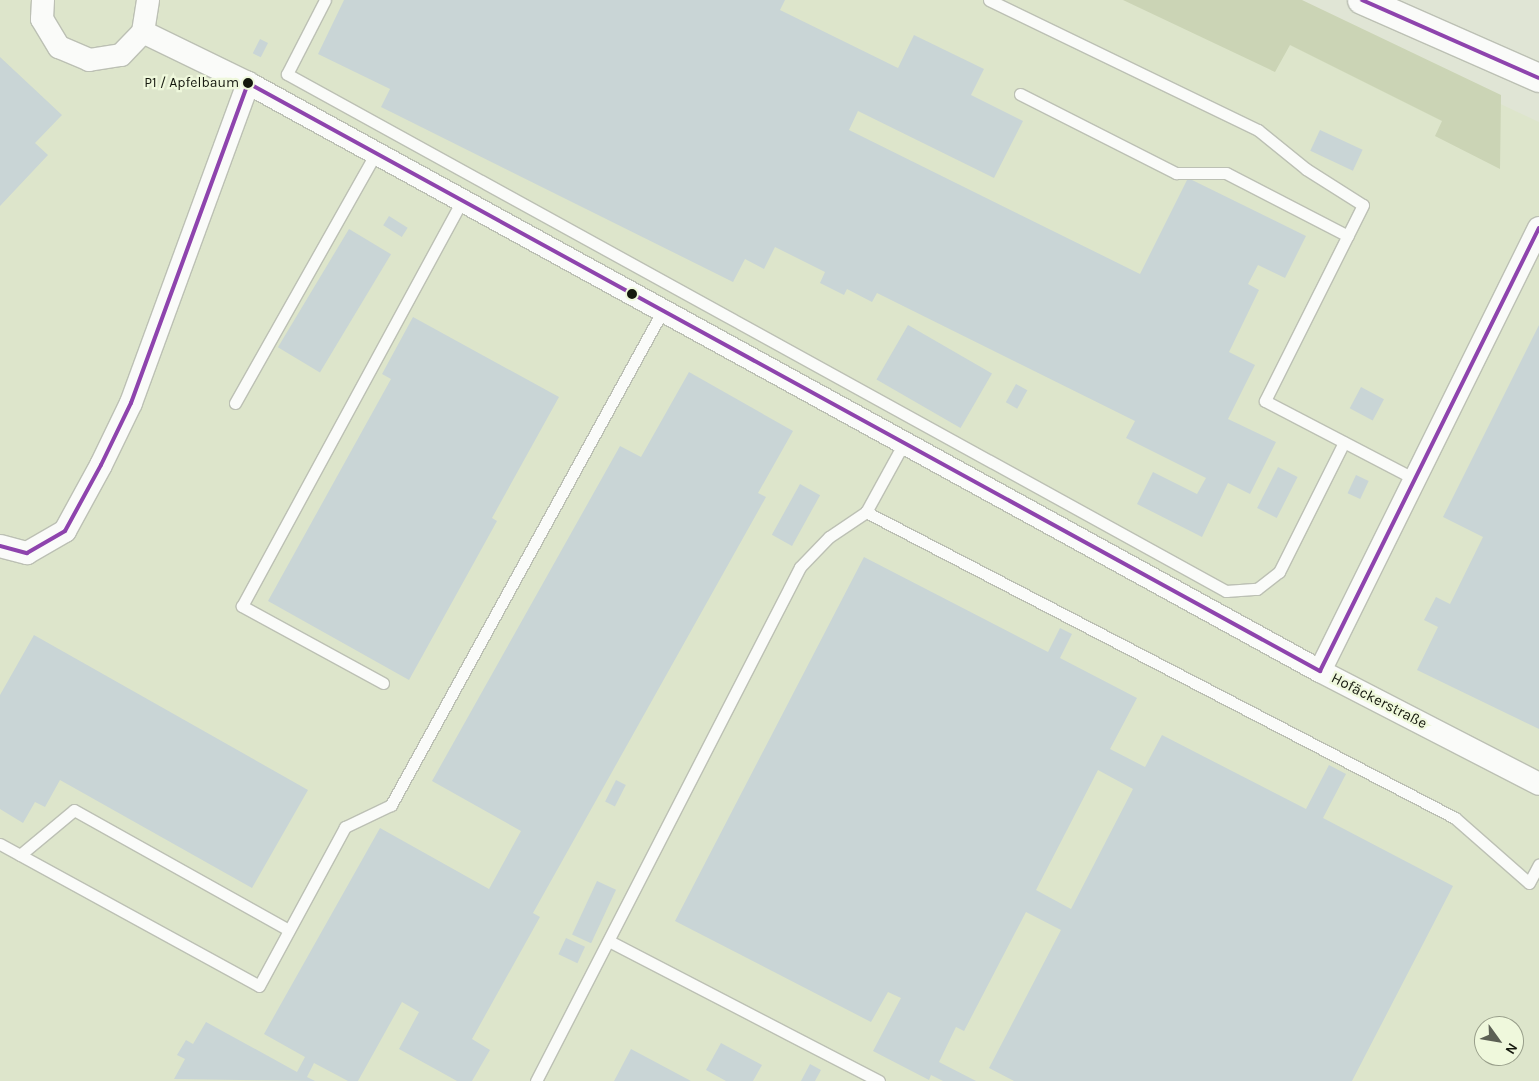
<!DOCTYPE html>
<meta charset="utf-8">
<style>
body{margin:0}
#map{position:relative;width:1539px;height:1081px;overflow:hidden;background:#e0e5d5;font-family:Karla,sans-serif}
div>[style]{position:absolute}
.built>*{inset:0;background:#dde5cb}
.green>*{inset:0;background:#cbd4b5}
.building>*{inset:0;background:#c9d5d6;transform-origin:0 0}
.roads{filter:drop-shadow(1px 0 #bcc0b4) drop-shadow(-1px 0 #bcc0b4) drop-shadow(0 1px #bcc0b4) drop-shadow(0 -1px #bcc0b4)}
.lane>*{height:11px;margin:-5.5px;padding:0 5.5px;transform-origin:5.5px;border-radius:5.5px;background:#fafbf9}
.street>*{height:22px;margin:-11px;padding:0 11px;transform-origin:11px;border-radius:11px;background:#fafbf9}
.primary>*{height:28px;margin:-14px;padding:0 14px;transform-origin:14px;border-radius:14px;background:#fafbf9}
.bus-1>*{height:4px;margin:-2px;padding:0 2px;transform-origin:2px;border-radius:2px;background:#8e44ad}
.dots>*{width:14px;height:14px;translate:-50% -50%;box-sizing:border-box;border:2px solid #eff8dc;border-radius:50%}
span{translate:-50% -50%;white-space:nowrap;text-align:center;line-height:1.15;-webkit-text-stroke:4.5px #eff8dc;paint-order:stroke}
.bus-label{font-size:14px;color:#15180e}
.right{translate:-100% -50%;text-align:right}
.street-label{font-size:15px;color:#15180e}
.north{position:absolute;left:1474px;top:1016px;width:50px;height:50px;box-sizing:border-box;background:#eff8dc;border:1px solid #989e8a;border-radius:50%;rotate:122deg;font-size:14px;font-weight:700;line-height:20px;text-align:center;color:#15180e}
.north::after{content:'';display:block;margin:auto;width:18px;height:22px;background:#5c6054;clip-path:polygon(50% 0,100% 100%,50% 72%,0 100%)}
</style>
<div id="map">
<div class="built">
<i style="clip-path:polygon(evenodd,0 0,1280px 0,1539px 122px,1539px 1081px,0 1081px,0 0,1484px 1026px,1514px 1026px,1514px 1056px,1484px 1056px,1484px 1026px)"></i>
</div>
<div class="green">
<i style="clip-path:polygon(1123px 0,1302px 0,1501px 95px,1500px 169px,1435px 136px,1442px 121px,1290px 45px,1275px 72px)"></i>
</div>
<div class="building">
<i style="clip-path:polygon(344px 0,785px 0,780px 10px,898px 68px,914px 35px,984px 69px,971px 95px,1023px 121px,994px 178px,858px 111px,849px 130px,1140px 274px,1188px 178px,1306px 236px,1285px 278px,1258px 265px,1248px 284px,1259px 290px,1229px 352px,1255px 365px,1228px 419px,1276px 442px,1250px 494px,1228px 483px,1202px 537px,1137px 504px,1153px 472px,1197px 494px,1206px 478px,1126px 438px,1135px 421px,877px 293px,872px 302px,847px 289px,844px 295px,820px 283px,825px 272px,775px 247px,764px 269px,745px 259px,733px 282px,381px 107px,390px 89px,318px 54px)"></i>
<i style="left:260px;top:39px;width:9px;height:16px;rotate:27deg"></i>
<i style="clip-path:polygon(0 57px,62px 115px,35px 143px,48px 155px,0 206px)"></i>
<i style="left:1320px;top:130px;width:47px;height:23px;rotate:25deg"></i>
<i style="left:389px;top:216px;width:22px;height:11px;rotate:32deg"></i>
<i style="left:349px;top:229px;width:49px;height:138px;rotate:31deg"></i>
<i style="clip-path:polygon(413px 317px,559px 397px,492px 518px,497px 521px,409px 680px,268px 601px,391px 379px,382px 374px)"></i>
<i style="left:908px;top:325px;width:97px;height:63px;rotate:30deg"></i>
<i style="clip-path:polygon(1539px 325px,1539px 729px,1417px 670px,1438px 627px,1424px 620px,1436px 597px,1450px 604px,1483px 537px,1443px 517px)"></i>
<i style="clip-path:polygon(689px 372px,793px 431px,758px 493px,766px 497px,533px 913px,540px 917px,472px 1039px,490px 1050px,472px 1081px,457px 1081px,399px 1049px,419px 1012px,402px 1002px,358px 1081px,348px 1081px,314px 1063px,307px 1077px,315px 1081px,174px 1079px,185px 1059px,177px 1055px,186px 1040px,193px 1044px,206px 1022px,297px 1072px,305px 1057px,264px 1034px,380px 828px,489px 889px,521px 831px,432px 781px,620px 446px,641px 457px)"></i>
<i style="left:1016px;top:384px;width:13px;height:21px;rotate:29deg"></i>
<i style="left:1361px;top:387px;width:26px;height:24px;rotate:28deg"></i>
<i style="left:1278px;top:467px;width:22px;height:46px;rotate:27deg"></i>
<i style="left:1356px;top:475px;width:14px;height:20px;rotate:25deg"></i>
<i style="left:800px;top:484px;width:23px;height:58px;rotate:29deg"></i>
<i style="clip-path:polygon(evenodd,864px 557px,1048px 652px,1060px 628px,1072px 634px,1060px 658px,1137px 698px,1110px 749px,1145px 767px,1162px 735px,1306px 809px,1329px 765px,1346px 774px,1323px 818px,1453px 886px,1352px 1081px,1014px 1081px,989px 1068px,1061px 930px,1026px 912px,964px 1031px,956px 1027px,939px 1062px,976px 1081px,943px 1081px,931px 1075px,929px 1080px,873px 1051px,901px 998px,888px 992px,871px 1022px,675px 921px,864px 557px,1098px 770px,1133px 789px,1071px 909px,1036px 890px,1098px 770px)"></i>
<i style="clip-path:polygon(34px 635px,308px 790px,252px 888px,60px 780px,45px 807px,35px 802px,23px 823px,0 809px,0 695px)"></i>
<i style="left:616px;top:780px;width:11px;height:24px;rotate:27deg"></i>
<i style="left:597px;top:881px;width:21px;height:59px;rotate:25deg"></i>
<i style="left:566px;top:938px;width:21px;height:18px;rotate:25deg"></i>
<i style="clip-path:polygon(721px 1043px,762px 1065px,753px 1081px,726px 1081px,706px 1070px)"></i>
<i style="clip-path:polygon(631px 1049px,691px 1081px,614px 1081px)"></i>
<i style="clip-path:polygon(810px 1064px,821px 1070px,815px 1081px,801px 1081px)"></i>
</div>
<div class="roads">
<div class="lane">
<i style="left:325px;top:0;width:83px;rotate:117.2deg"></i>
<i style="left:287px;top:74px;width:1072px;rotate:28.84deg"></i>
<i style="left:1226px;top:591px;width:31px;rotate:-4deg"></i>
<i style="left:1257px;top:589px;width:28px;rotate:-38deg"></i>
<i style="left:1279px;top:572px;width:145px;rotate:-63.4deg"></i>
<i style="left:989px;top:0;width:299px;rotate:25.8deg"></i>
<i style="left:1258px;top:130px;width:62px;rotate:39.1deg"></i>
<i style="left:1306px;top:169px;width:67px;rotate:32.3deg"></i>
<i style="left:1363px;top:205px;width:219px;rotate:116.6deg"></i>
<i style="left:1265px;top:401px;width:169px;rotate:27.5deg"></i>
<i style="left:1020px;top:94px;width:175px;rotate:26.9deg"></i>
<i style="left:1176px;top:173px;width:50px"></i>
<i style="left:1226px;top:173px;width:137px;rotate:27.3deg"></i>
<i style="left:235px;top:403px;width:287px;rotate:-60.6deg"></i>
<i style="left:866px;top:512px;width:664px;rotate:27.45deg"></i>
<i style="left:1455px;top:818px;width:98px;rotate:41.3deg"></i>
<i style="left:1529px;top:883px;width:21px;rotate:-62deg"></i>
<i style="left:383px;top:683px;width:161px;rotate:-151.4deg"></i>
<i style="left:242px;top:606px;width:462px;rotate:-61.5deg"></i>
<i style="left:0;top:844px;width:295px;rotate:28.7deg"></i>
<i style="left:259px;top:986px;width:181px;rotate:-61.6deg"></i>
<i style="left:345px;top:827px;width:51px;rotate:-25.6deg"></i>
<i style="left:391px;top:805px;width:565px;rotate:-61.21deg"></i>
<i style="left:20px;top:855px;width:70px;rotate:-39.8deg"></i>
<i style="left:74px;top:810px;width:246px;rotate:29.2deg"></i>
<i style="left:609px;top:941px;width:304px;rotate:27.4deg"></i>
<i style="left:536px;top:1081px;width:578px;rotate:-62.81deg"></i>
<i style="left:800px;top:567px;width:42px;rotate:-46deg"></i>
<i style="left:829px;top:537px;width:45px;rotate:-34deg"></i>
<i style="left:866px;top:512px;width:79px;rotate:-61.2deg"></i>
</div>
<div class="street">
<i style="left:43px;top:0;width:19px;rotate:93deg"></i>
<i style="left:42px;top:19px;width:33px;rotate:59deg"></i>
<i style="left:59px;top:47px;width:33px;rotate:23deg"></i>
<i style="left:89px;top:60px;width:32px;rotate:-9deg"></i>
<i style="left:121px;top:55px;width:32px;rotate:-46deg"></i>
<i style="left:143px;top:32px;width:32px;rotate:-81deg"></i>
<i style="left:143px;top:32px;width:117px;rotate:25.9deg"></i>
<i style="left:248px;top:83px;width:1223px;rotate:28.75deg"></i>
<i style="left:1320px;top:671px;width:246px;rotate:27.3deg"></i>
<i style="left:0;top:546px;width:28px;rotate:15deg"></i>
<i style="left:27px;top:553px;width:44px;rotate:-30.1deg"></i>
<i style="left:65px;top:531px;width:75px;rotate:-61.4deg"></i>
<i style="left:101px;top:465px;width:69px;rotate:-64.2deg"></i>
<i style="left:131px;top:403px;width:341px;rotate:-69.9deg"></i>
<i style="left:1320px;top:671px;width:494px;rotate:-63.7deg"></i>
</div>
<div class="primary">
<i style="left:1362px;top:0;width:193px;rotate:23.8deg"></i>
</div>
</div>
<div class="bus-1">
<i style="left:1362px;top:0;width:193px;rotate:23.8deg"></i>
<i style="left:248px;top:83px;width:1223px;rotate:28.75deg"></i>
<i style="left:0;top:546px;width:28px;rotate:15deg"></i>
<i style="left:27px;top:553px;width:44px;rotate:-30.1deg"></i>
<i style="left:65px;top:531px;width:75px;rotate:-61.4deg"></i>
<i style="left:101px;top:465px;width:69px;rotate:-64.2deg"></i>
<i style="left:131px;top:403px;width:341px;rotate:-69.9deg"></i>
<i style="left:1320px;top:671px;width:494px;rotate:-63.7deg"></i>
</div>
<div class="dots">
<i style="left:248px;top:83px;background:#15180e"></i>
<i style="left:632px;top:294px;background:#15180e"></i>
</div>
<div class="bus-label">
<span class="right" style="left:239px;top:83px">P1 / Apfelbaum</span>
</div>
<div class="street-label">
<span style="left:1379px;top:701px;rotate:27deg">Hofäckerstraße</span>
</div>
<div class="north">N</div>
</div>
